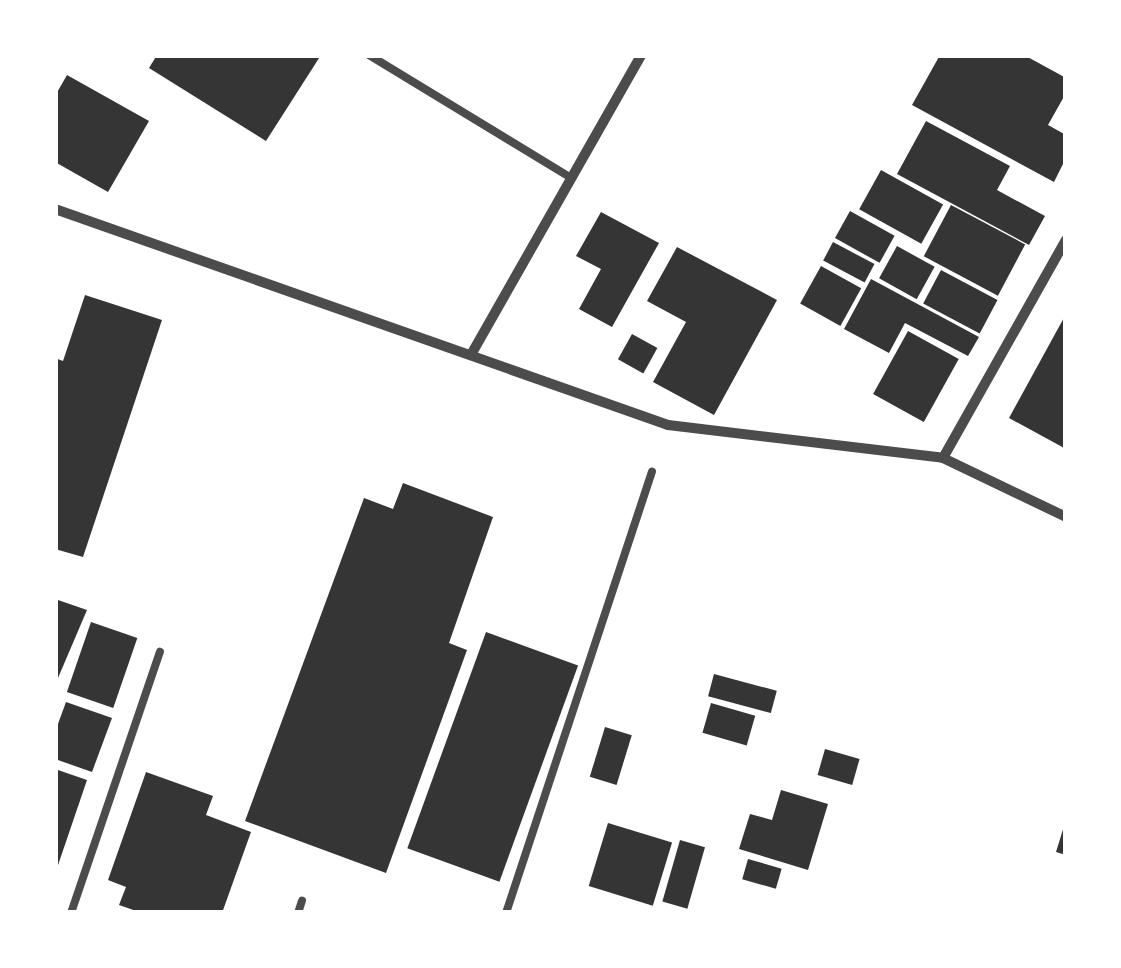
<!DOCTYPE html>
<style>
body{margin:0}
#map{position:relative;width:1121px;height:968px;overflow:hidden;background:#fff;font-family:Rubik,sans-serif}
div>[style]{position:absolute}
.building>*{inset:0;background:#353535;transform-origin:0 0}
.service>*{height:8px;margin:-4px;padding:0 4px;transform-origin:4px;border-radius:4px;background:#4c4c4c}
.minor>*{height:10px;margin:-5px;padding:0 5px;transform-origin:5px;border-radius:5px;background:#4c4c4c}
span{translate:-50% -50%;white-space:nowrap;text-align:center;line-height:1.15;-webkit-text-stroke:10px #fff;paint-order:stroke}
.frame{position:absolute;inset:0;border:58px solid #fff;pointer-events:none}
</style>
<div id="map">
<div class="building">
<i style="clip-path:polygon(157px 55px,321px 55px,266px 141px,149px 68px)"></i>
<i style="clip-path:polygon(940px 55px,1024px 55px,1066px 78px,1066px 93px,1048px 125px,1066px 135px,1066px 158px,1054px 182px,912px 105px)"></i>
<i style="clip-path:polygon(67px 75px,149px 121px,108px 192px,55px 162px,55px 96px)"></i>
<i style="clip-path:polygon(926px 121px,1010px 166px,997px 190px,1045px 216px,1029px 245px,897px 174px)"></i>
<i style="left:881px;top:170px;width:71px;height:45px;rotate:29deg"></i>
<i style="left:951px;top:205px;width:84px;height:58px;rotate:28deg"></i>
<i style="left:850px;top:211px;width:51px;height:31px;rotate:29deg"></i>
<i style="clip-path:polygon(601px 212px,659px 243px,612px 327px,579px 309px,601px 269px,576px 256px)"></i>
<i style="left:833px;top:242px;width:47px;height:21px;rotate:28deg"></i>
<i style="left:897px;top:246px;width:43px;height:37px;rotate:29deg"></i>
<i style="clip-path:polygon(677px 247px,777px 300px,714px 415px,653px 382px,686px 322px,647px 301px)"></i>
<i style="left:821px;top:266px;width:46px;height:43px;rotate:29deg"></i>
<i style="left:941px;top:270px;width:64px;height:38px;rotate:28deg"></i>
<i style="clip-path:polygon(871px 279px,979px 337px,968px 356px,905px 323px,889px 353px,844px 329px)"></i>
<i style="clip-path:polygon(85px 295px,162px 320px,83px 557px,55px 549px,55px 358px,63px 361px)"></i>
<i style="clip-path:polygon(1066px 314px,1066px 449px,1009px 418px)"></i>
<i style="left:908px;top:331px;width:58px;height:72px;rotate:29deg"></i>
<i style="left:632px;top:334px;width:29px;height:29px;rotate:29deg"></i>
<i style="clip-path:polygon(403px 483px,493px 517px,449px 643px,467px 650px,386px 873px,245px 821px,364px 498px,393px 509px)"></i>
<i style="clip-path:polygon(55px 599px,87px 610px,55px 685px)"></i>
<i style="left:91px;top:622px;width:49px;height:74px;rotate:19deg"></i>
<i style="left:486px;top:632px;width:98px;height:230px;rotate:20deg"></i>
<i style="left:714px;top:674px;width:65px;height:23px;rotate:15deg"></i>
<i style="clip-path:polygon(66px 702px,112px 718px,92px 772px,55px 759px,55px 732px)"></i>
<i style="left:711px;top:703px;width:46px;height:31px;rotate:16deg"></i>
<i style="left:605px;top:727px;width:28px;height:52px;rotate:17deg"></i>
<i style="left:825px;top:749px;width:36px;height:27px;rotate:16deg"></i>
<i style="clip-path:polygon(55px 769px,87px 780px,56px 871px,55px 871px)"></i>
<i style="clip-path:polygon(146px 772px,213px 796px,206px 815px,251px 832px,222px 913px,142px 913px,119px 905px,126px 887px,108px 880px)"></i>
<i style="clip-path:polygon(781px 790px,828px 804px,808px 870px,739px 849px,750px 814px,772px 820px)"></i>
<i style="left:608px;top:823px;width:67px;height:66px;rotate:17deg"></i>
<i style="clip-path:polygon(1065px 823px,1066px 823px,1066px 855px,1056px 852px)"></i>
<i style="left:680px;top:840px;width:26px;height:64px;rotate:16deg"></i>
<i style="left:748px;top:859px;width:35px;height:21px;rotate:16deg"></i>
</div>
<div class="service">
<i style="left:369px;top:55px;width:237px;rotate:31.3deg"></i>
<i style="left:71px;top:913px;width:276px;rotate:-71.2deg"></i>
<i style="left:298px;top:913px;width:13px;rotate:-72deg"></i>
<i style="left:506px;top:913px;width:465px;rotate:-71.7deg"></i>
</div>
<div class="minor">
<i style="left:55px;top:209px;width:650px;rotate:19.41deg"></i>
<i style="left:668px;top:425px;width:277px;rotate:6.8deg"></i>
<i style="left:943px;top:458px;width:136px;rotate:25.6deg"></i>
<i style="left:472px;top:353px;width:343px;rotate:-60.4deg"></i>
<i style="left:943px;top:458px;width:250px;rotate:-60.6deg"></i>
</div>
<div class="frame"></div>
</div>
